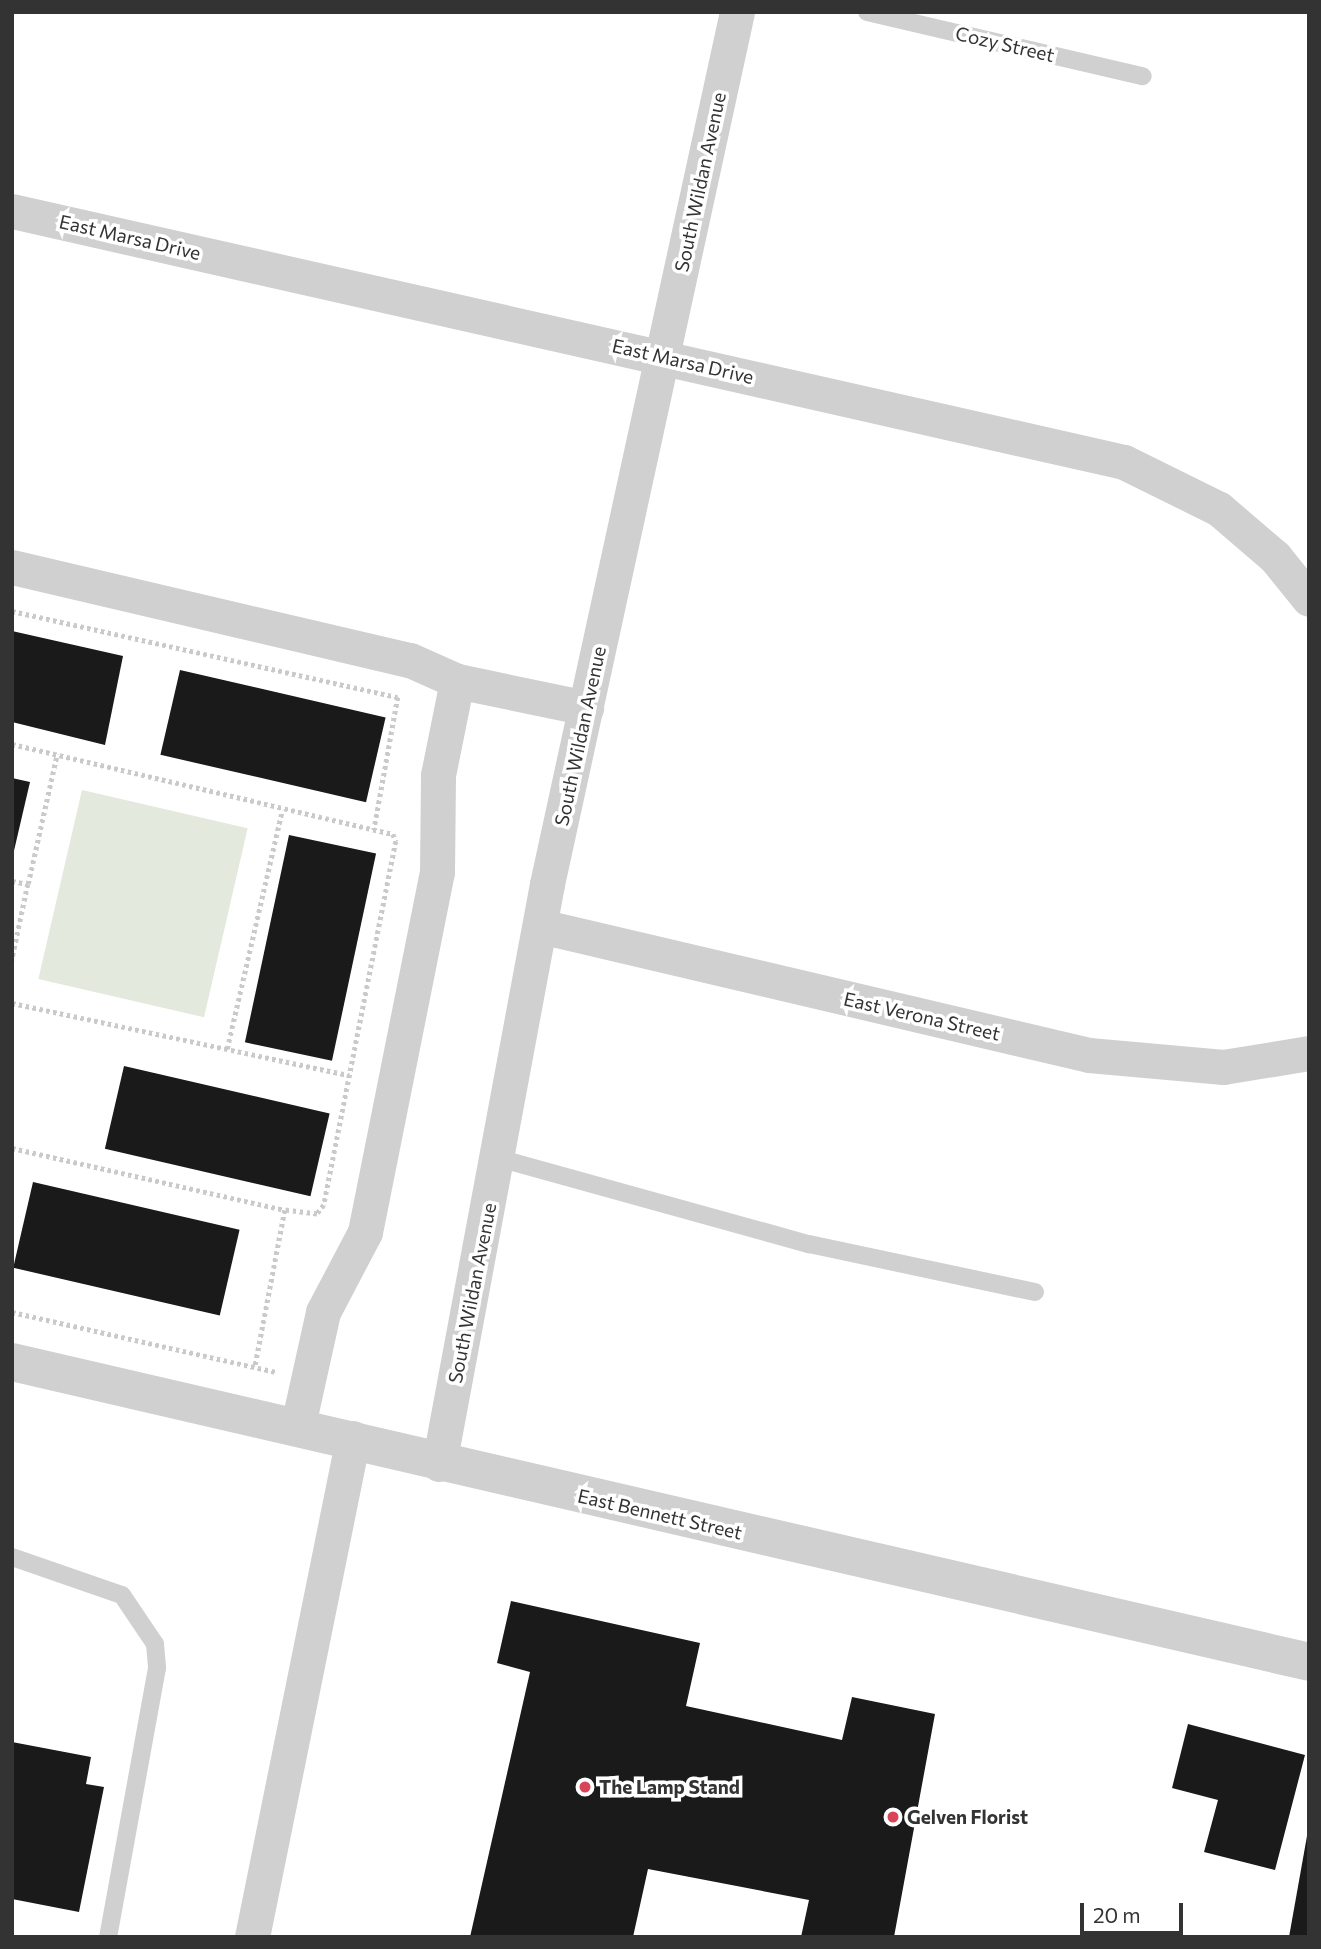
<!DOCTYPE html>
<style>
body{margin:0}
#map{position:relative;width:1321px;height:1949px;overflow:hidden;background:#fff;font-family:Commissioner,sans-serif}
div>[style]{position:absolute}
.green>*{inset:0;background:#e3e9dd;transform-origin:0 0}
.building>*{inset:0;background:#1a1a1a;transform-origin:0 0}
.path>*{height:4.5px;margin-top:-2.25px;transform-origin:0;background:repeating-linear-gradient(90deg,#cacaca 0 3.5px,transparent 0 7px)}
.service>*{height:18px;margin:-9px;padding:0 9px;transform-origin:9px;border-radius:9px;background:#d0d0d0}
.minor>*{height:35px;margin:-17.5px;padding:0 17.5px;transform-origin:17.5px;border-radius:17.5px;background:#d0d0d0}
.tertiary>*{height:38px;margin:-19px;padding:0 19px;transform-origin:19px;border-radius:19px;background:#d0d0d0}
.dots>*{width:19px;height:19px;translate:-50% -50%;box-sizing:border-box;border:4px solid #fff;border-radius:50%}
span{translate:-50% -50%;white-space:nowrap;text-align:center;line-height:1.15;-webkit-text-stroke:7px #fff;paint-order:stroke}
.street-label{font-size:19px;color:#333}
.poi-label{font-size:19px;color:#333;font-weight:700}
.left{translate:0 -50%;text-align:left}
.frame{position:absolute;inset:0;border:14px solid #333;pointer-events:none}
.scale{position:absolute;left:1080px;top:1903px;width:103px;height:32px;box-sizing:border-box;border:4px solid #333;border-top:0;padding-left:9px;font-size:21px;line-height:24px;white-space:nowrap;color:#333;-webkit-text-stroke:5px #fff;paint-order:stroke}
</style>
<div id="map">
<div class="green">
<i style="left:82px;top:790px;width:170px;height:194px;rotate:13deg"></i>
</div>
<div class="building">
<i style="clip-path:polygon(12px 631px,123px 656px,105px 745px,12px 722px)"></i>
<i style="left:180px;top:670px;width:211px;height:87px;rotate:13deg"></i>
<i style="clip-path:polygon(12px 778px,30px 782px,13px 855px,12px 855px)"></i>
<i style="left:289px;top:835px;width:89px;height:212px;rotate:12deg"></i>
<i style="left:124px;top:1066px;width:211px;height:85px;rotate:13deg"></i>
<i style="left:33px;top:1182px;width:212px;height:88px;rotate:13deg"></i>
<i style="clip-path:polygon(511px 1601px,700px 1643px,686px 1706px,842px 1740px,852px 1697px,935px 1714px,894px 1937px,801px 1937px,809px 1900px,648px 1869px,633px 1937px,470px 1937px,530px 1672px,497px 1663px)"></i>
<i style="clip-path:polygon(1188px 1724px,1305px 1755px,1275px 1870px,1204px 1852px,1218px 1800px,1172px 1788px)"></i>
<i style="clip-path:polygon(12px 1742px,91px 1757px,86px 1784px,104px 1787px,79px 1912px,12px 1899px)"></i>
<i style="clip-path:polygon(1307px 1836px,1309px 1937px,1289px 1937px)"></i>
</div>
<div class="path">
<i style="left:12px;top:611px;width:395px;rotate:12.6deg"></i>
<i style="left:398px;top:697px;width:135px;rotate:100.2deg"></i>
<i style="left:12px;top:744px;width:391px;rotate:13.3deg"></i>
<i style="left:393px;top:834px;width:8px;rotate:67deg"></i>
<i style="left:396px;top:841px;width:371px;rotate:101.2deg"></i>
<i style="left:324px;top:1205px;width:11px;rotate:128deg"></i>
<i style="left:317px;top:1214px;width:32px;rotate:-173deg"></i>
<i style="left:285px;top:1210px;width:160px;rotate:100.8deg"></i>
<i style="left:12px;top:881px;width:16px;rotate:11deg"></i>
<i style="left:28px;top:884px;width:78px;rotate:101.9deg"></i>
<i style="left:28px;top:884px;width:133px;rotate:-77.4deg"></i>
<i style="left:12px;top:1003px;width:345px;rotate:12.1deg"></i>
<i style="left:227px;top:1049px;width:245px;rotate:-77deg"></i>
<i style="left:12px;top:1148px;width:280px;rotate:12.8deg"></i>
<i style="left:12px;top:1312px;width:272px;rotate:12.8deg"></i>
</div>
<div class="service">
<i style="left:867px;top:12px;width:283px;rotate:13.1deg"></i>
<i style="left:498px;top:1158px;width:323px;rotate:15.5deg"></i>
<i style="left:809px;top:1244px;width:231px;rotate:12deg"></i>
<i style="left:12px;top:1557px;width:116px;rotate:19.1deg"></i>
<i style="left:122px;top:1595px;width:59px;rotate:56deg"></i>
<i style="left:155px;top:1644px;width:24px;rotate:85deg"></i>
<i style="left:157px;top:1668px;width:273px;rotate:100.3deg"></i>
</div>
<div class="minor">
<i style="left:12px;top:211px;width:1140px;rotate:12.72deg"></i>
<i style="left:1124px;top:462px;width:106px;rotate:26.3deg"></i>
<i style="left:1219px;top:509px;width:74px;rotate:40.6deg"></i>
<i style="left:1275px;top:557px;width:54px;rotate:51deg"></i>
<i style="left:12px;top:567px;width:409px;rotate:13.2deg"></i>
<i style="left:410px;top:660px;width:51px;rotate:24.1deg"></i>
<i style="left:540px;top:926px;width:564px;rotate:13.22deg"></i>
<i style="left:1089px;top:1055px;width:135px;rotate:5.1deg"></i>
<i style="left:1223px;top:1067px;width:87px;rotate:-9.2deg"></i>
<i style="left:298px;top:1425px;width:116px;rotate:-77.5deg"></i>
<i style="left:323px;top:1312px;width:90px;rotate:-62.3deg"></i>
<i style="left:365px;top:1232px;width:367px;rotate:-78.7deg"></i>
<i style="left:437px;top:872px;width:97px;rotate:-89.4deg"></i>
<i style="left:438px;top:775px;width:96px;rotate:-78.6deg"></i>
<i style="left:457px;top:681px;width:132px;rotate:11.8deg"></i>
<i style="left:439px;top:1464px;width:590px;rotate:-79.45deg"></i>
<i style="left:547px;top:884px;width:892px;rotate:-77.71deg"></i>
<i style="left:252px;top:1937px;width:509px;rotate:-78.56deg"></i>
</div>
<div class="tertiary">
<i style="left:12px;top:1362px;width:1331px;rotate:13.02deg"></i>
</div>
<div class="dots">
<i style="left:585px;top:1787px;background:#d94558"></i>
<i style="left:893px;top:1817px;background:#d94558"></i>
</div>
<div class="street-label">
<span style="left:1005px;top:44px;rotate:13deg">Cozy Street</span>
<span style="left:700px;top:182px;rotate:-78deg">South Wildan Avenue</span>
<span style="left:130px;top:237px;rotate:13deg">East Marsa Drive</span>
<span style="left:683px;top:361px;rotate:13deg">East Marsa Drive</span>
<span style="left:580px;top:736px;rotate:-78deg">South Wildan Avenue</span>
<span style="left:922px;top:1016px;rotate:13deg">East Verona Street</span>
<span style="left:472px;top:1293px;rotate:-79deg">South Wildan Avenue</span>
<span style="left:660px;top:1514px;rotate:13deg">East Bennett Street</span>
</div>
<div class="poi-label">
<span class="left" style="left:599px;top:1787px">The Lamp Stand</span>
<span class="left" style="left:907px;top:1817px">Gelven Florist</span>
</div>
<div class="frame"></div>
<div class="scale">20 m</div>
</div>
